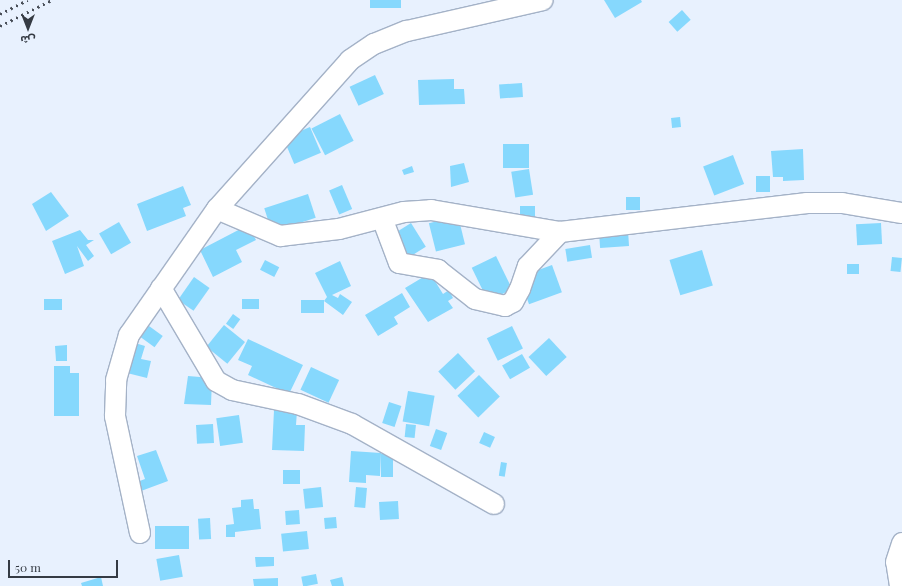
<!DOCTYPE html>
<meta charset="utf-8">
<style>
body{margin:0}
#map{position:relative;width:902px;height:586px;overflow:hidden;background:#e8f1fe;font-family:"Playfair Display","Noto Sans Arabic",serif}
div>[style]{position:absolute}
.building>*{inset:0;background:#86d8fd;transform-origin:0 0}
.roads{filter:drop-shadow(1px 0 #a4b2c7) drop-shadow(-1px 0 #a4b2c7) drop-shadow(0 1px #a4b2c7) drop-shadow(0 -1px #a4b2c7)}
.minor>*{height:20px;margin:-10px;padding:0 10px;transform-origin:10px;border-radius:10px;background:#fff}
.rail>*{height:3px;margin-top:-1.5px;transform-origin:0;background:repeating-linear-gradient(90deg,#494f59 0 2px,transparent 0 6px)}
span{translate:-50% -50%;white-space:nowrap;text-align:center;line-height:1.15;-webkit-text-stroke:3px #e8f1fe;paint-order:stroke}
.north{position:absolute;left:8px;top:8px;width:40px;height:40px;-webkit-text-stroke:3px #e8f1fe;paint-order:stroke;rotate:180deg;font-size:11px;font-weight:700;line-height:16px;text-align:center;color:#353b44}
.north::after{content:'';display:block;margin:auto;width:14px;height:18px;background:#353b44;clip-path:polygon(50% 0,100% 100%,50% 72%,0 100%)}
.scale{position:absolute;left:8px;top:560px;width:110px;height:18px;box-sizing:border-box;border:2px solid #353b44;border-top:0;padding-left:5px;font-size:12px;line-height:14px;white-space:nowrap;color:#353b44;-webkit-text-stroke:3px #e8f1fe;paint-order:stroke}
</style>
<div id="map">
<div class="building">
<i style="left:370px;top:0;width:31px;height:8px"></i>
<i style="clip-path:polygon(604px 0,641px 0,642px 2px,615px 18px)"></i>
<i style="left:682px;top:10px;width:13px;height:18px;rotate:48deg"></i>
<i style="left:375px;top:75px;width:21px;height:28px;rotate:65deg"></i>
<i style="clip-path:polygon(454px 79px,454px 89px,464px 89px,465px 104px,419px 105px,418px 80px)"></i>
<i style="left:522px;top:83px;width:14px;height:23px;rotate:86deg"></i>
<i style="left:340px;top:114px;width:30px;height:32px;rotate:63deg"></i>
<i style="left:680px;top:117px;width:10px;height:9px;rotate:84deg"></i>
<i style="left:310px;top:127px;width:28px;height:29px;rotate:67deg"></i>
<i style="left:503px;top:144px;width:26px;height:24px"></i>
<i style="clip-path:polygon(803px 149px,804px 180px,783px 181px,783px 177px,773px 177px,771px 151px)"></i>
<i style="left:733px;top:155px;width:31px;height:32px;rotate:69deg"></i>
<i style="clip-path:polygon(464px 163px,469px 182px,451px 187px,450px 166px)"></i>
<i style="clip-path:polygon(412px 166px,414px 172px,404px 175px,402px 170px)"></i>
<i style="left:529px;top:169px;width:26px;height:18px;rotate:81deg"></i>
<i style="left:756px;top:176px;width:14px;height:16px"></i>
<i style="left:342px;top:185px;width:26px;height:14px;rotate:67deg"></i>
<i style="clip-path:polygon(183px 186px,191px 205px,183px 208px,186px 216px,147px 231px,137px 204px)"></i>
<i style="clip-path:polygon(51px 192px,69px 216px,46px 231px,32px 204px)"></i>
<i style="left:308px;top:194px;width:25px;height:46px;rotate:72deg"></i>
<i style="left:626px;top:197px;width:14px;height:13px"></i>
<i style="left:535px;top:206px;width:12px;height:15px;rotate:90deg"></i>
<i style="left:458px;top:216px;width:29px;height:30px;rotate:76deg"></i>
<i style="left:119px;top:222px;width:24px;height:23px;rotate:60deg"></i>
<i style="left:411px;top:223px;width:28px;height:22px;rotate:58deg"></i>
<i style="left:881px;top:223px;width:21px;height:25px;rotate:87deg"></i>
<i style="clip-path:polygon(248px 225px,256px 240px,236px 250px,242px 262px,213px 277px,200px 250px)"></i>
<i style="clip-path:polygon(80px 230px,88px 240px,94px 240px,86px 245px,94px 256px,88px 261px,77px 246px,84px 266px,65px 274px,52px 241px)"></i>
<i style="left:628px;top:231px;width:15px;height:29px;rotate:86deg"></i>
<i style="left:590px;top:245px;width:13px;height:25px;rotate:81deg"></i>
<i style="left:702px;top:250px;width:37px;height:34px;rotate:73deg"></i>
<i style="left:496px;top:256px;width:37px;height:27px;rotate:64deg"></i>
<i style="left:892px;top:257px;width:10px;height:14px;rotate:6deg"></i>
<i style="left:265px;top:260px;width:16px;height:11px;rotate:27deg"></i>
<i style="clip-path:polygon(340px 261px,351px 286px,332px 295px,338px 298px,340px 294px,352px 302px,343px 315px,324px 301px,327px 297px,315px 273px)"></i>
<i style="left:847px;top:264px;width:12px;height:10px"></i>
<i style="left:552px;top:265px;width:29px;height:35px;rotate:70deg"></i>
<i style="clip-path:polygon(430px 273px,443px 294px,449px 290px,453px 298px,448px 301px,453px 308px,428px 322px,405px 288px)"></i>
<i style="left:194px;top:277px;width:19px;height:28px;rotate:35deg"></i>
<i style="clip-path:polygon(402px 293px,410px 307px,394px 317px,398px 324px,378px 336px,365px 315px)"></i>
<i style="left:44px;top:299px;width:18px;height:11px"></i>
<i style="left:242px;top:299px;width:17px;height:10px"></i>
<i style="left:301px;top:300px;width:23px;height:13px"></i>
<i style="left:233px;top:314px;width:9px;height:12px;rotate:36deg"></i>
<i style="left:224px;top:325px;width:27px;height:28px;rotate:39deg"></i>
<i style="left:149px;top:326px;width:17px;height:14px;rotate:36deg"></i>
<i style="left:512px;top:326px;width:25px;height:28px;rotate:64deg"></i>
<i style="left:549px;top:338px;width:26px;height:28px;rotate:47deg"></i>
<i style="clip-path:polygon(248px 339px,303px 365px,289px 394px,248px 375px,252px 366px,238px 360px)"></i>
<i style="clip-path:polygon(135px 343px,145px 346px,141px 359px,151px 361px,147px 378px,127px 373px)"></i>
<i style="clip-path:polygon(67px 345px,67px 361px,56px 361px,55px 346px)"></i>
<i style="left:458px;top:353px;width:25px;height:27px;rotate:47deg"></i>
<i style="left:522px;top:354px;width:16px;height:23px;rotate:60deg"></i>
<i style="clip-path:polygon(54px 366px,70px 366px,70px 373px,79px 373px,79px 416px,54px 416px)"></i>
<i style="left:311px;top:367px;width:31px;height:25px;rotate:25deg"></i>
<i style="left:479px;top:375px;width:30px;height:30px;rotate:46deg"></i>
<i style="clip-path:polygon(188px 376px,212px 378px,211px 405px,184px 404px)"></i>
<i style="left:408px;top:391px;width:27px;height:31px;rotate:10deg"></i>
<i style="left:389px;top:402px;width:13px;height:22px;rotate:18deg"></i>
<i style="clip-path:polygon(274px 410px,297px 411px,296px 425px,305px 425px,304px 451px,272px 450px)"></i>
<i style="left:239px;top:415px;width:28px;height:23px;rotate:82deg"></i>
<i style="left:213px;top:424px;width:19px;height:17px;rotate:87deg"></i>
<i style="left:406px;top:424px;width:10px;height:13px;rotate:6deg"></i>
<i style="left:436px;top:429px;width:12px;height:18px;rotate:20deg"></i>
<i style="left:484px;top:432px;width:12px;height:12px;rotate:24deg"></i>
<i style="clip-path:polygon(156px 450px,168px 481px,141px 491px,137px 482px,145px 479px,137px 456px)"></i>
<i style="clip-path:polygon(351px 451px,381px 453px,380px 476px,366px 475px,366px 483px,349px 482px)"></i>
<i style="left:381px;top:454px;width:12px;height:23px"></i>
<i style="left:501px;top:462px;width:6px;height:14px;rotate:9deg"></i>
<i style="left:283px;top:470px;width:17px;height:14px"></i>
<i style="left:321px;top:487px;width:20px;height:18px;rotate:84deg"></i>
<i style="left:356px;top:487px;width:11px;height:20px;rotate:5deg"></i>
<i style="clip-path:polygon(253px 499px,254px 509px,259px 509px,261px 529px,235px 532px,235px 537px,226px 537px,226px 525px,234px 524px,232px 508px,241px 507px,241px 500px)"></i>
<i style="left:398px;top:501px;width:18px;height:19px;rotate:87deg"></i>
<i style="left:299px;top:510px;width:14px;height:14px;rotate:86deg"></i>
<i style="left:336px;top:517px;width:11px;height:12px;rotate:85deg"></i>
<i style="left:210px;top:518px;width:21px;height:12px;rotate:87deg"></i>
<i style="left:189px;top:526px;width:23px;height:34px;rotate:90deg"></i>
<i style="left:307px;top:531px;width:18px;height:26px;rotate:84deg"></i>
<i style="left:179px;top:555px;width:22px;height:23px;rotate:80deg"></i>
<i style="clip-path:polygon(255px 557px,274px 557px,274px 566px,256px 567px)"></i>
<i style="left:316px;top:574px;width:10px;height:15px;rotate:79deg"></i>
<i style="clip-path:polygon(101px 577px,103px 586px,82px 586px,81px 583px)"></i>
<i style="clip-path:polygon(342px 577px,344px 586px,332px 586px,330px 580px)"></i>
<i style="clip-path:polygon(278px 578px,278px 586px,254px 586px,253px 579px)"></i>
</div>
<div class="roads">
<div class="minor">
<i style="left:217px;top:209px;width:69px;rotate:23.2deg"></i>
<i style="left:280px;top:236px;width:59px;rotate:-6.8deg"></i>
<i style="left:339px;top:229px;width:67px;rotate:-14.7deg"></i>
<i style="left:404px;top:212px;width:27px;rotate:-4deg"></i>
<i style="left:431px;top:210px;width:131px;rotate:9.7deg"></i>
<i style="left:560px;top:232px;width:249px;rotate:-6.7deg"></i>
<i style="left:807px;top:203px;width:35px"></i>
<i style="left:842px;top:203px;width:61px;rotate:9.5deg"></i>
<i style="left:382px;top:218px;width:48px;rotate:69.3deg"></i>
<i style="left:399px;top:263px;width:40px;rotate:10deg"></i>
<i style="left:438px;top:270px;width:47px;rotate:38.1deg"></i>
<i style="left:475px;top:299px;width:31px;rotate:13deg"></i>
<i style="left:505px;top:306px;width:9px;rotate:-27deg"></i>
<i style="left:513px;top:302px;width:15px;rotate:-62deg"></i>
<i style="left:520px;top:289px;width:24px;rotate:-71deg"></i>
<i style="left:528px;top:266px;width:47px;rotate:-46.7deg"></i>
<i style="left:161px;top:288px;width:108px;rotate:59.4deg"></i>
<i style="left:216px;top:381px;width:18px;rotate:29deg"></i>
<i style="left:232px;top:390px;width:67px;rotate:12deg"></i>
<i style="left:298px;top:404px;width:58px;rotate:20.3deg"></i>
<i style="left:352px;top:424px;width:163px;rotate:29.4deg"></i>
<i style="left:140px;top:533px;width:120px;rotate:-102.1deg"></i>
<i style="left:115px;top:416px;width:36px;rotate:-88deg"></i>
<i style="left:116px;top:380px;width:47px;rotate:-73.9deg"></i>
<i style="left:129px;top:335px;width:154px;rotate:-55.1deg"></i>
<i style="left:217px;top:209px;width:200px;rotate:-48.2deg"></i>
<i style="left:350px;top:60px;width:29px;rotate:-34deg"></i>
<i style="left:374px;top:44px;width:35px;rotate:-22deg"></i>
<i style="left:407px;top:31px;width:139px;rotate:-12.8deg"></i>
<i style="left:900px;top:586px;width:24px;rotate:-99deg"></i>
<i style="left:896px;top:562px;width:20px;rotate:-72deg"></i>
</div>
</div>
<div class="rail">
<i style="left:0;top:14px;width:31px;rotate:-27deg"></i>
<i style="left:0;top:26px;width:58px;rotate:-26.6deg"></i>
</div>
<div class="north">ش</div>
<div class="scale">50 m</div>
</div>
